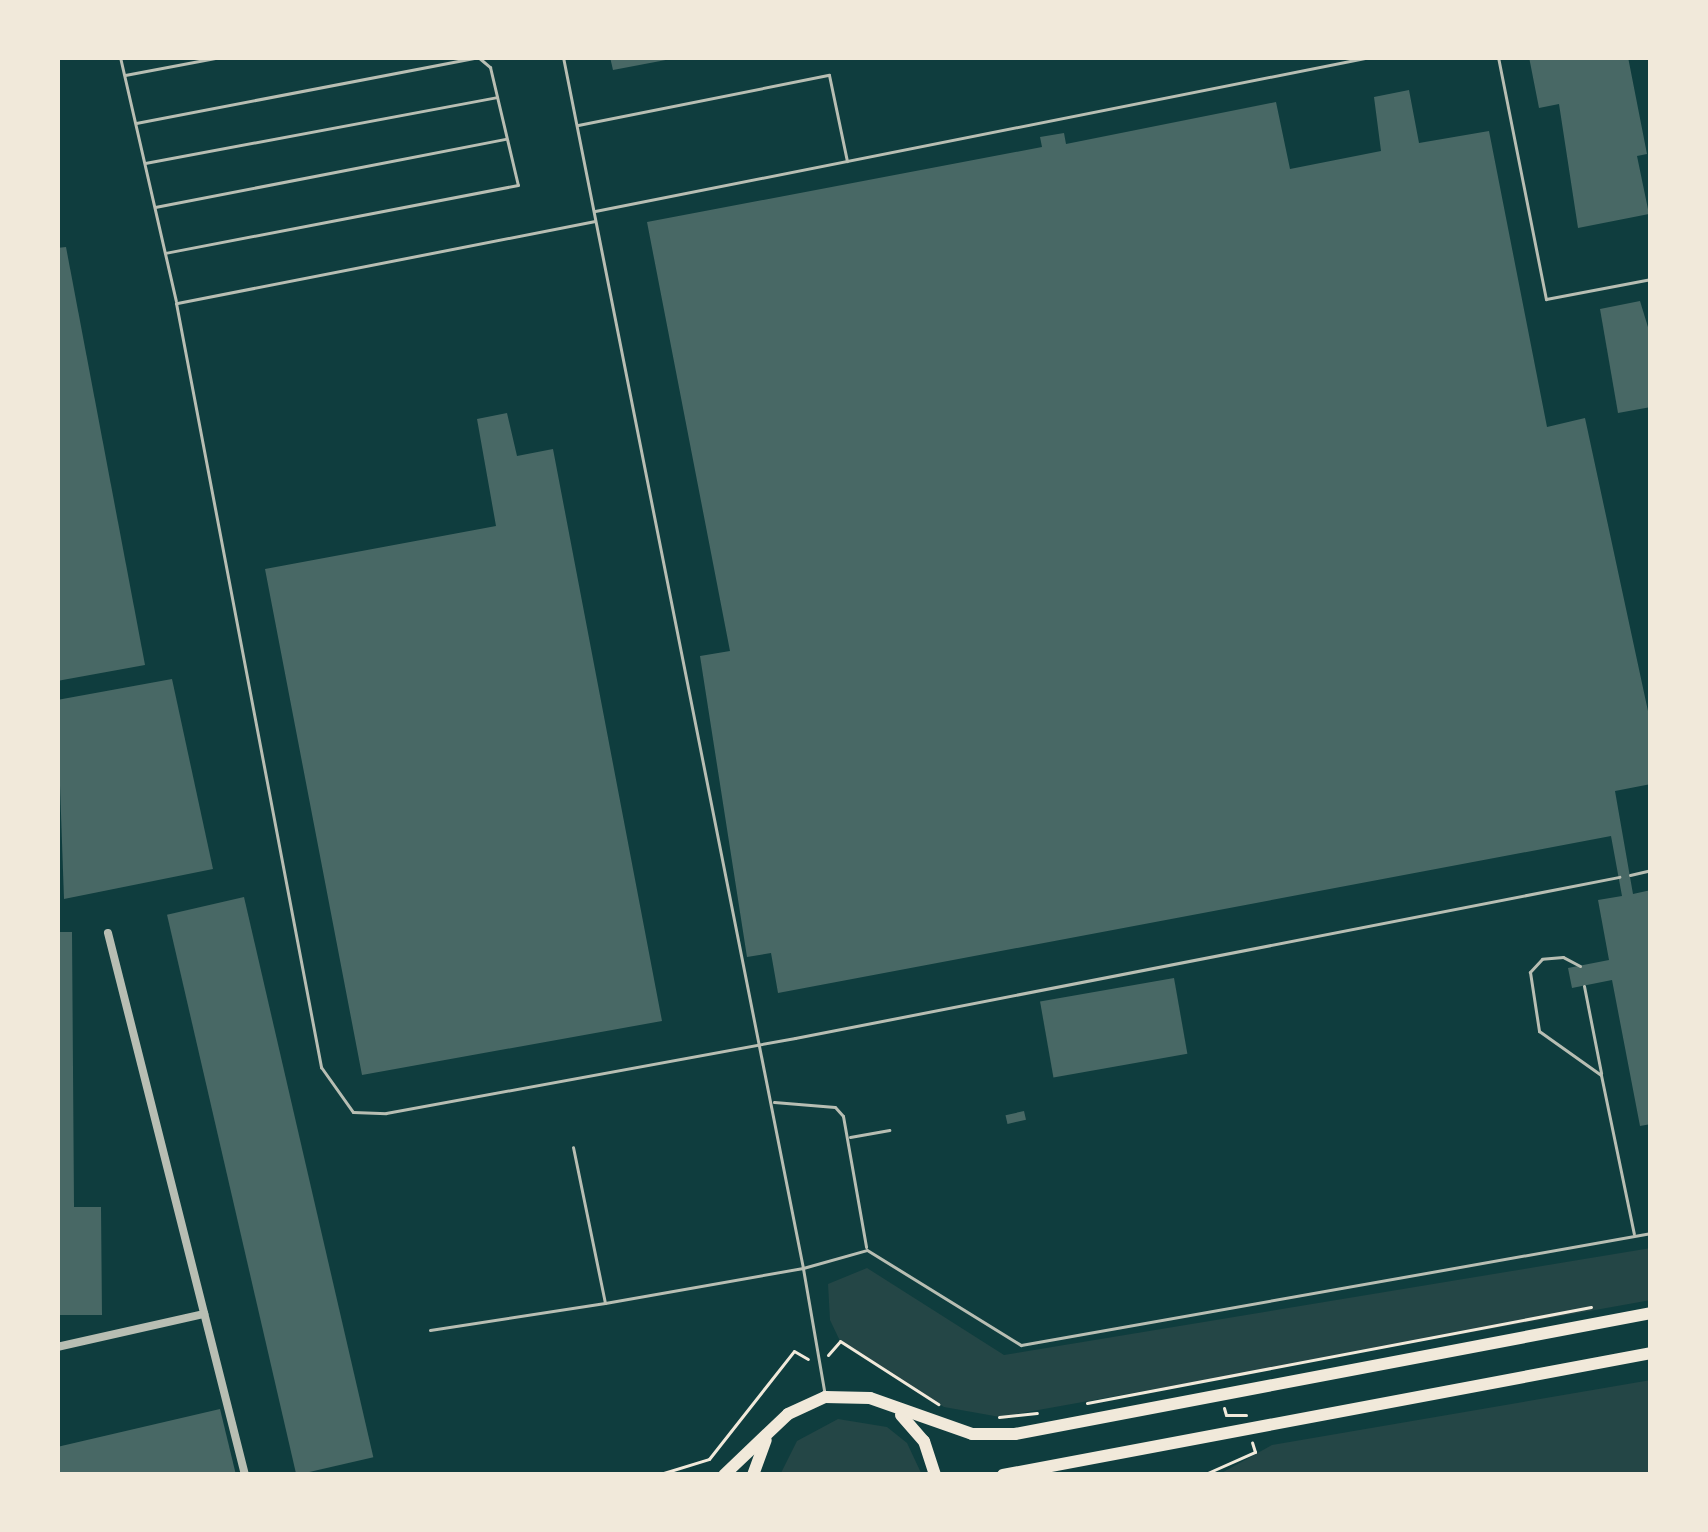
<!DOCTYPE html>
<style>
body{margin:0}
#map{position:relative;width:1708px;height:1532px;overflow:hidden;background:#0f3d3e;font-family:Ubuntu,sans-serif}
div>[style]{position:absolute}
.green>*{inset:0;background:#244646}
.building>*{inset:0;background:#486865;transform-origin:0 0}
.path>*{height:3px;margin:-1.5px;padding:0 1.5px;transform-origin:1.5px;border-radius:1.5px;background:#f1e9da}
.service>*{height:3px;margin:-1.5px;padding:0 1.5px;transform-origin:1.5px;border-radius:1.5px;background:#b8beb3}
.minor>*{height:8px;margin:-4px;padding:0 4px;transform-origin:4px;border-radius:4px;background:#b8beb3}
.primary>*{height:12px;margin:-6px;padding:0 6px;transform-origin:6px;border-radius:6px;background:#f1e9da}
span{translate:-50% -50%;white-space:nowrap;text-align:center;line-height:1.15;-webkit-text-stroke:12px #f1e9da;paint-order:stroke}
.frame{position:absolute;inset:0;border:60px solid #f1e9da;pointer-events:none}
</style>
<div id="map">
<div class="green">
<i style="clip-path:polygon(1651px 1248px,1651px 1300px,1000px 1417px,944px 1407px,840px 1341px,830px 1320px,828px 1284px,867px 1268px,1004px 1355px)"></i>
<i style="clip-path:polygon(1651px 1380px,1651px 1475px,1218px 1475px,1272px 1445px)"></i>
<i style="clip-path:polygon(838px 1419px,887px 1427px,907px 1443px,922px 1475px,780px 1475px,797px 1441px)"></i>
</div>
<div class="building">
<i style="clip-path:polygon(610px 57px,670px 57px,671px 59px,613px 70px)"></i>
<i style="clip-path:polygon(1529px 57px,1628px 57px,1647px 154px,1637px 156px,1649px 214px,1578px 228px,1559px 104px,1539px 108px)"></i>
<i style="clip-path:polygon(1409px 90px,1419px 143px,1489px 131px,1547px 427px,1585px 418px,1651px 725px,1651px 784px,1615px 791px,1633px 894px,1651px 890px,1651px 1124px,1640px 1126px,1612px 980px,1572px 988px,1568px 968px,1609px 960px,1598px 900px,1622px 896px,1611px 836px,778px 993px,771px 953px,747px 957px,700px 656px,730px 651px,647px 222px,1042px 147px,1040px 137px,1064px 133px,1066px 144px,1276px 102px,1290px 169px,1381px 151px,1374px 97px)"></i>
<i style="clip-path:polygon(66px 247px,145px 665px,57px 681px,57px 248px)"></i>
<i style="clip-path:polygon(1640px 301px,1651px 337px,1651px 407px,1618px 413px,1600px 309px)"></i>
<i style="clip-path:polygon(507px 413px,517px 456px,553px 449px,662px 1021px,362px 1075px,265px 569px,496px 526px,477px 419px)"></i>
<i style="clip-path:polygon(172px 679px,213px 869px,64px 899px,57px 700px)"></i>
<i style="left:244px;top:897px;width:575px;height:79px;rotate:77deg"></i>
<i style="clip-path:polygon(57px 932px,72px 932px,74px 1207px,101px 1207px,102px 1315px,57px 1315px)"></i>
<i style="left:1174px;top:978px;width:77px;height:136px;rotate:80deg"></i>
<i style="left:1024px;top:1111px;width:9px;height:19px;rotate:77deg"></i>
<i style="clip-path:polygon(220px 1409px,236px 1475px,57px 1475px,57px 1447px)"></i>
</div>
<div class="path">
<i style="left:828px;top:1355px;width:18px;rotate:-49deg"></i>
<i style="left:840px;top:1341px;width:117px;rotate:32.7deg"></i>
<i style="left:1087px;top:1403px;width:513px;rotate:-10.78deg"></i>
<i style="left:1224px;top:1408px;width:7px;rotate:74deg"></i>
<i style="left:1226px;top:1415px;width:20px"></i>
<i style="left:999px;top:1417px;width:38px;rotate:-6deg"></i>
<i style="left:657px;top:1475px;width:54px;rotate:-17.1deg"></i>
<i style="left:709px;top:1459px;width:137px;rotate:-51.8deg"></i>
<i style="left:794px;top:1351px;width:16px;rotate:30deg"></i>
<i style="left:1203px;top:1475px;width:57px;rotate:-23.9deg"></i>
<i style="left:1255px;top:1452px;width:10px;rotate:-107deg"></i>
</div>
<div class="service">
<i style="left:120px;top:57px;width:250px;rotate:77.1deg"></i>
<i style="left:563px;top:57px;width:1235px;rotate:78.79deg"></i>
<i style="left:803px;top:1268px;width:201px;rotate:170deg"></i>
<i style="left:605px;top:1303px;width:159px;rotate:-101.6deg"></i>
<i style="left:1498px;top:57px;width:247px;rotate:78.8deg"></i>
<i style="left:1546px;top:299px;width:107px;rotate:-10.8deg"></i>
<i style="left:125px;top:75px;width:97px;rotate:-10.7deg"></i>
<i style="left:136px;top:123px;width:348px;rotate:-10.9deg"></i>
<i style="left:478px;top:57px;width:16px;rotate:40deg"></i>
<i style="left:490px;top:67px;width:121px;rotate:76.7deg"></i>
<i style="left:518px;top:185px;width:359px;rotate:169.1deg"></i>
<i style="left:578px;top:125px;width:256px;rotate:-11.3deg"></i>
<i style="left:829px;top:75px;width:88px;rotate:78.2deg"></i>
<i style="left:145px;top:163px;width:358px;rotate:-10.6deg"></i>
<i style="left:155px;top:207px;width:357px;rotate:-11deg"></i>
<i style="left:595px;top:211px;width:790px;rotate:-11.24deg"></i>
<i style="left:595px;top:221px;width:427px;rotate:168.9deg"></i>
<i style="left:176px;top:303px;width:778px;rotate:79.25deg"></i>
<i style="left:321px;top:1067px;width:55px;rotate:54.6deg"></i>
<i style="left:353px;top:1112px;width:33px;rotate:2deg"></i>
<i style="left:386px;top:1113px;width:416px;rotate:-10.4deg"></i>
<i style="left:795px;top:1038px;width:840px;rotate:-11.06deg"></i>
<i style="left:1630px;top:875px;width:22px;rotate:-13deg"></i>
<i style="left:1580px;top:966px;width:19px;rotate:-152deg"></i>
<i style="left:1563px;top:957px;width:21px;rotate:175deg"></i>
<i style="left:1542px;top:959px;width:18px;rotate:133deg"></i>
<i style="left:1530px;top:972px;width:60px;rotate:81.3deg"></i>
<i style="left:1539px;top:1031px;width:76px;rotate:35.4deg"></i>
<i style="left:1601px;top:1075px;width:162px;rotate:78.3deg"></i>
<i style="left:1584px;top:986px;width:89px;rotate:78.9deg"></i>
<i style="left:774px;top:1102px;width:61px;rotate:4.7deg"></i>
<i style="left:835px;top:1107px;width:12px;rotate:48deg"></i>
<i style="left:843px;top:1116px;width:133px;rotate:80deg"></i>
<i style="left:850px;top:1137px;width:40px;rotate:-10deg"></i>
<i style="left:430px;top:1330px;width:177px;rotate:-8.8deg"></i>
<i style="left:824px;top:1390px;width:124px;rotate:-99.8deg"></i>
<i style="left:803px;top:1268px;width:66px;rotate:-15.7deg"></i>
<i style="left:867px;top:1250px;width:181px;rotate:31.7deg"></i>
<i style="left:1021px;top:1345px;width:640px;rotate:-10.08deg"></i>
</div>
<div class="minor">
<i style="left:108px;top:933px;width:559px;rotate:75.81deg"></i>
<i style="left:57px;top:1347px;width:151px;rotate:-12.7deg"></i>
</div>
<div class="primary">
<i style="left:901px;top:1415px;width:35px;rotate:49deg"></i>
<i style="left:924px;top:1441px;width:36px;rotate:72deg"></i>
<i style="left:724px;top:1475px;width:88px;rotate:-43.6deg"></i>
<i style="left:788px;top:1414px;width:41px;rotate:-24.7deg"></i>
<i style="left:825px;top:1397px;width:45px;rotate:1.3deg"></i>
<i style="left:870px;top:1398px;width:108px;rotate:19.4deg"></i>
<i style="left:972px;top:1434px;width:43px"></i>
<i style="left:1015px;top:1434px;width:647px;rotate:-10.77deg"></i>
<i style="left:753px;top:1475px;width:37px;rotate:-70deg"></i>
<i style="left:1003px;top:1475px;width:659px;rotate:-10.66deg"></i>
</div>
<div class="frame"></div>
</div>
